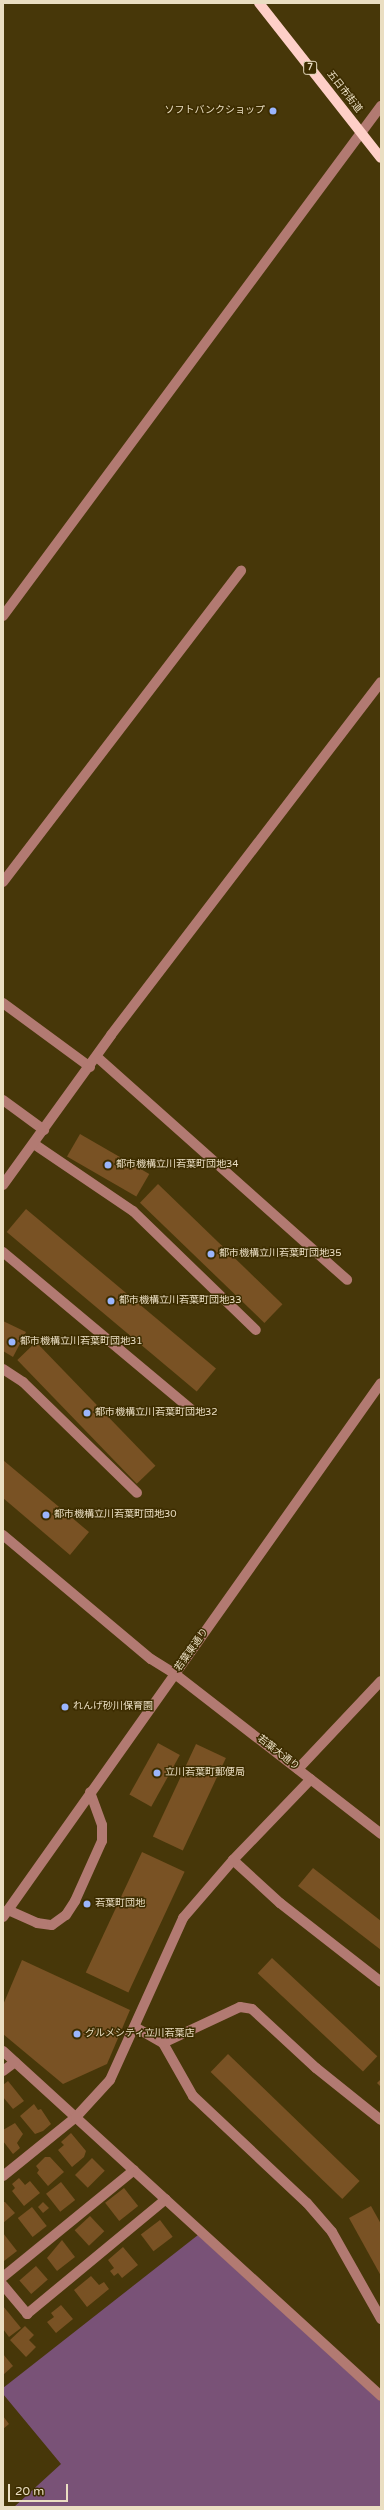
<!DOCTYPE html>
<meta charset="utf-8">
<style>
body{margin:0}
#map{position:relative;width:384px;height:2510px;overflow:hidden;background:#473709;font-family:"Varela Round","Noto Sans JP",sans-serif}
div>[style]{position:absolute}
.green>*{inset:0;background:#795277}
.building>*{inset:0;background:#795224;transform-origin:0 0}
.minor>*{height:10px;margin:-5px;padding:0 5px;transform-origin:5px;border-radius:5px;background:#b27a72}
.major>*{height:10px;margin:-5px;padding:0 5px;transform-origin:5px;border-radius:5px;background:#fecfc7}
.dots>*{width:11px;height:11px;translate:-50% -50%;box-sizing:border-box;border:2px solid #3d2d00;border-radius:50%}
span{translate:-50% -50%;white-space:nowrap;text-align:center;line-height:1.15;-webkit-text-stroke:3px #3d2d00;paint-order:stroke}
.shield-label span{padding:1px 3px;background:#3d2d00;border:1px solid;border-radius:3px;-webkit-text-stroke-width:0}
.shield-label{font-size:9px;color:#eadec2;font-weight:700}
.street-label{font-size:10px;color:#eadec2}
.poi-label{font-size:10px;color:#eadec2}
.right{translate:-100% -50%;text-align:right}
.left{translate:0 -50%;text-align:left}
.frame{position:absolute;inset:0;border:4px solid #eadec2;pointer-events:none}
.scale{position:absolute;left:8px;top:2484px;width:60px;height:18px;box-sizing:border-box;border:2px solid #eadec2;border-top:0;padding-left:5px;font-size:12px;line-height:14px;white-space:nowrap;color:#eadec2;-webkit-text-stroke:3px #3d2d00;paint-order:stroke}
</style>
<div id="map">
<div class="green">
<i style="clip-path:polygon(198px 2235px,381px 2402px,381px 2507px,14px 2507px,61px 2464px,3px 2394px,3px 2388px)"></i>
</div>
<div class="building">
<i style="left:80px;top:1134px;width:80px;height:26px;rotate:30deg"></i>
<i style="left:158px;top:1184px;width:173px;height:26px;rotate:44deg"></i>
<i style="left:26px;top:1209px;width:248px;height:30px;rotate:40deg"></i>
<i style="clip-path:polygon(3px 1321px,26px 1332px,13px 1357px,3px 1351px)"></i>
<i style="left:36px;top:1342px;width:172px;height:26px;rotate:46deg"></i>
<i style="clip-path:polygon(3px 1460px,89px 1532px,70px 1555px,3px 1498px)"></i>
<i style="left:158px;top:1743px;width:25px;height:59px;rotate:29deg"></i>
<i style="left:196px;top:1744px;width:33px;height:102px;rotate:25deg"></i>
<i style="left:142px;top:1852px;width:47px;height:133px;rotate:25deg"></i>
<i style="clip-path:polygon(313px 1868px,381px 1921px,381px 1950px,298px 1886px)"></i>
<i style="left:272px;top:1958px;width:144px;height:21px;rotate:43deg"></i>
<i style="clip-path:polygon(22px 1960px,130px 2010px,107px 2064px,63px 2084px,3px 2034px,3px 2005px)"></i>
<i style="left:228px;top:2054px;width:183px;height:25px;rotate:44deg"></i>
<i style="clip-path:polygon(381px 2079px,381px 2087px,377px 2083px)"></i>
<i style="clip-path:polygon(8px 2081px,24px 2101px,13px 2109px,3px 2097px,3px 2085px)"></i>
<i style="clip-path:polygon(34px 2104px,38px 2110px,41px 2109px,51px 2124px,43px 2131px,35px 2134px,20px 2116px)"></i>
<i style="clip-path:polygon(15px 2123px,23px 2134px,17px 2143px,20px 2148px,13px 2154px,3px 2141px,3px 2130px)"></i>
<i style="clip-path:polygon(71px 2133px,86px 2151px,84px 2157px,72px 2167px,58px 2150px,64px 2145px,61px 2142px)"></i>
<i style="clip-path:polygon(45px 2157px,50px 2157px,64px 2172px,48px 2186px,37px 2173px,39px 2170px,36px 2166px)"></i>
<i style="left:92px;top:2158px;width:18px;height:24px;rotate:45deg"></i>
<i style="clip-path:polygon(19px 2178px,25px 2185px,30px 2181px,40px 2193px,24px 2206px,12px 2191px,15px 2188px,12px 2184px)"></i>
<i style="left:61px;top:2182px;width:23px;height:19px;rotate:52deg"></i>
<i style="left:124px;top:2188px;width:23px;height:24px;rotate:52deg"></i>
<i style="clip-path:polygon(3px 2202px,5px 2202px,15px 2213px,3px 2223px)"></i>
<i style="clip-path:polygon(43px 2202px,49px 2208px,43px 2213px,38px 2207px)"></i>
<i style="clip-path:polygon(371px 2206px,381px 2224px,381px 2276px,349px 2218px)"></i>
<i style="left:32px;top:2207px;width:24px;height:18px;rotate:52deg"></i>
<i style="left:90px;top:2216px;width:21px;height:21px;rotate:47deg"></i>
<i style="left:160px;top:2220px;width:21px;height:24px;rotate:53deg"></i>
<i style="clip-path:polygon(3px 2233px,17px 2251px,4px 2261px,3px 2260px)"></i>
<i style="clip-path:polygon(62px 2240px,75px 2257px,57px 2271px,47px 2258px)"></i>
<i style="clip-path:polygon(123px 2247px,138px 2265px,122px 2278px,118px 2273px,114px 2276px,110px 2271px,114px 2268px,108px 2260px)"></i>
<i style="left:36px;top:2266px;width:18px;height:22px;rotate:49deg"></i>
<i style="clip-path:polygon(91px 2276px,99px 2285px,104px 2282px,109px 2289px,87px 2307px,74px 2290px)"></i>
<i style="clip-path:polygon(61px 2305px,73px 2319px,56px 2333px,47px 2322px,54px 2317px,51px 2313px)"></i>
<i style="clip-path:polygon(3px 2306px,21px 2328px,9px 2337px,3px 2329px)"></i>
<i style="clip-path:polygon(25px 2326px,34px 2335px,29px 2340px,36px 2347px,26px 2357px,10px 2340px)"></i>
<i style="clip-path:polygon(3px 2354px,13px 2366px,3px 2375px)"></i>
<i style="clip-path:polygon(3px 2416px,9px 2424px,3px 2429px)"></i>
</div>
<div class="minor">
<i style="left:3px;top:616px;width:635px;rotate:-53.46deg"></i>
<i style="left:3px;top:882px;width:392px;rotate:-52.6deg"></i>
<i style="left:3px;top:1003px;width:108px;rotate:36.3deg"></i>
<i style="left:97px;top:1057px;width:335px;rotate:41.7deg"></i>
<i style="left:3px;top:1100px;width:51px;rotate:36.2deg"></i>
<i style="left:34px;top:1144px;width:120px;rotate:34.1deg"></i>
<i style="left:133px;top:1211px;width:171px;rotate:44.1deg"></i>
<i style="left:3px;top:1185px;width:185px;rotate:-54.2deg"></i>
<i style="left:111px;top:1035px;width:444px;rotate:-52.6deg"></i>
<i style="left:3px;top:1252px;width:248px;rotate:39.9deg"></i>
<i style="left:3px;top:1369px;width:24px;rotate:33deg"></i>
<i style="left:23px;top:1382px;width:159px;rotate:44.2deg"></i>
<i style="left:3px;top:1535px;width:193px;rotate:40deg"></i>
<i style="left:151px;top:1659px;width:28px;rotate:32deg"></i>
<i style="left:175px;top:1674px;width:261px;rotate:37.8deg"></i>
<i style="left:298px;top:1769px;width:121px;rotate:-46.7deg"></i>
<i style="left:233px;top:1860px;width:64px;rotate:42.5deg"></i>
<i style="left:280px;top:1903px;width:128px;rotate:38deg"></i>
<i style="left:8px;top:1910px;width:32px;rotate:24deg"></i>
<i style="left:37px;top:1923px;width:15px;rotate:8deg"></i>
<i style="left:52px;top:1925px;width:17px;rotate:-36deg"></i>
<i style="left:66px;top:1915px;width:17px;rotate:-57deg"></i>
<i style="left:75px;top:1901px;width:66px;rotate:-65.8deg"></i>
<i style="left:102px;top:1841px;width:16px;rotate:-90deg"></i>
<i style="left:102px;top:1825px;width:35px;rotate:-110deg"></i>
<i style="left:3px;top:1917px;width:654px;rotate:-54.71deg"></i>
<i style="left:135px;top:2027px;width:32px;rotate:30deg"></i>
<i style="left:163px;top:2043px;width:61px;rotate:60.5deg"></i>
<i style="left:193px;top:2096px;width:156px;rotate:43.2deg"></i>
<i style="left:307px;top:2203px;width:38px;rotate:49deg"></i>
<i style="left:332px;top:2232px;width:100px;rotate:60.6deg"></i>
<i style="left:163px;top:2043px;width:85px;rotate:-25.1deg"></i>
<i style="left:240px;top:2007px;width:12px;rotate:9deg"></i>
<i style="left:252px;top:2009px;width:87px;rotate:42.7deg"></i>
<i style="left:316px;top:2068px;width:83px;rotate:38.7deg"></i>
<i style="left:3px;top:2051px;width:512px;rotate:42.39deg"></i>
<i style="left:3px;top:2071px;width:15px;rotate:-37deg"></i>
<i style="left:3px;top:2176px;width:94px;rotate:-38.9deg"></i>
<i style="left:76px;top:2117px;width:50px;rotate:-47.4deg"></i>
<i style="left:110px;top:2080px;width:178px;rotate:-65.7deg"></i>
<i style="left:183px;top:1918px;width:77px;rotate:-49.2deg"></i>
<i style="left:233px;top:1860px;width:112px;rotate:-46.1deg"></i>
<i style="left:3px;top:2277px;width:169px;rotate:-39.2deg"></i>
<i style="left:3px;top:2285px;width:38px;rotate:50deg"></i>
<i style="left:27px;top:2314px;width:180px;rotate:-39.6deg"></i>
</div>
<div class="major">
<i style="left:259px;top:3px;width:197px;rotate:51.8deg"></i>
</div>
<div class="dots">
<i style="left:273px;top:111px;background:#9ab5fd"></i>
<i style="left:108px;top:1165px;background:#9ab5fd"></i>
<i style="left:211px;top:1254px;background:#9ab5fd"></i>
<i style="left:111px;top:1301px;background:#9ab5fd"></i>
<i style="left:12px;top:1342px;background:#9ab5fd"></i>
<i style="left:87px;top:1413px;background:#9ab5fd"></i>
<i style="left:46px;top:1515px;background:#9ab5fd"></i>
<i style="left:65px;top:1707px;background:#9ab5fd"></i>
<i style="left:157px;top:1773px;background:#9ab5fd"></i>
<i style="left:87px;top:1904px;background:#9ab5fd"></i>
<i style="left:77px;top:2034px;background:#9ab5fd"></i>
</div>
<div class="shield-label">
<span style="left:310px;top:68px">7</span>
</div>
<div class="street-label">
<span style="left:344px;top:92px;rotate:52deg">五日市街道</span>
<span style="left:192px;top:1650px;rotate:-55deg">若葉東通り</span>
<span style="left:278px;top:1753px;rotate:38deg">若葉大通り</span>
</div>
<div class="poi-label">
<span class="right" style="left:265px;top:111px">ソフトバンクショップ</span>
<span class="left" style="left:116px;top:1165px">都市機構立川若葉町団地34</span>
<span class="left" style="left:219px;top:1254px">都市機構立川若葉町団地35</span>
<span class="left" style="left:119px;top:1301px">都市機構立川若葉町団地33</span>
<span class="left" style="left:20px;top:1342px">都市機構立川若葉町団地31</span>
<span class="left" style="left:95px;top:1413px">都市機構立川若葉町団地32</span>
<span class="left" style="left:54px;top:1515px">都市機構立川若葉町団地30</span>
<span class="left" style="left:73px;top:1707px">れんげ砂川保育園</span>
<span class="left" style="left:165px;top:1773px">立川若葉町郵便局</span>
<span class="left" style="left:95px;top:1904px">若葉町団地</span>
<span class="left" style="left:85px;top:2034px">グルメシティ立川若葉店</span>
</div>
<div class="frame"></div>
<div class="scale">20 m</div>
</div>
